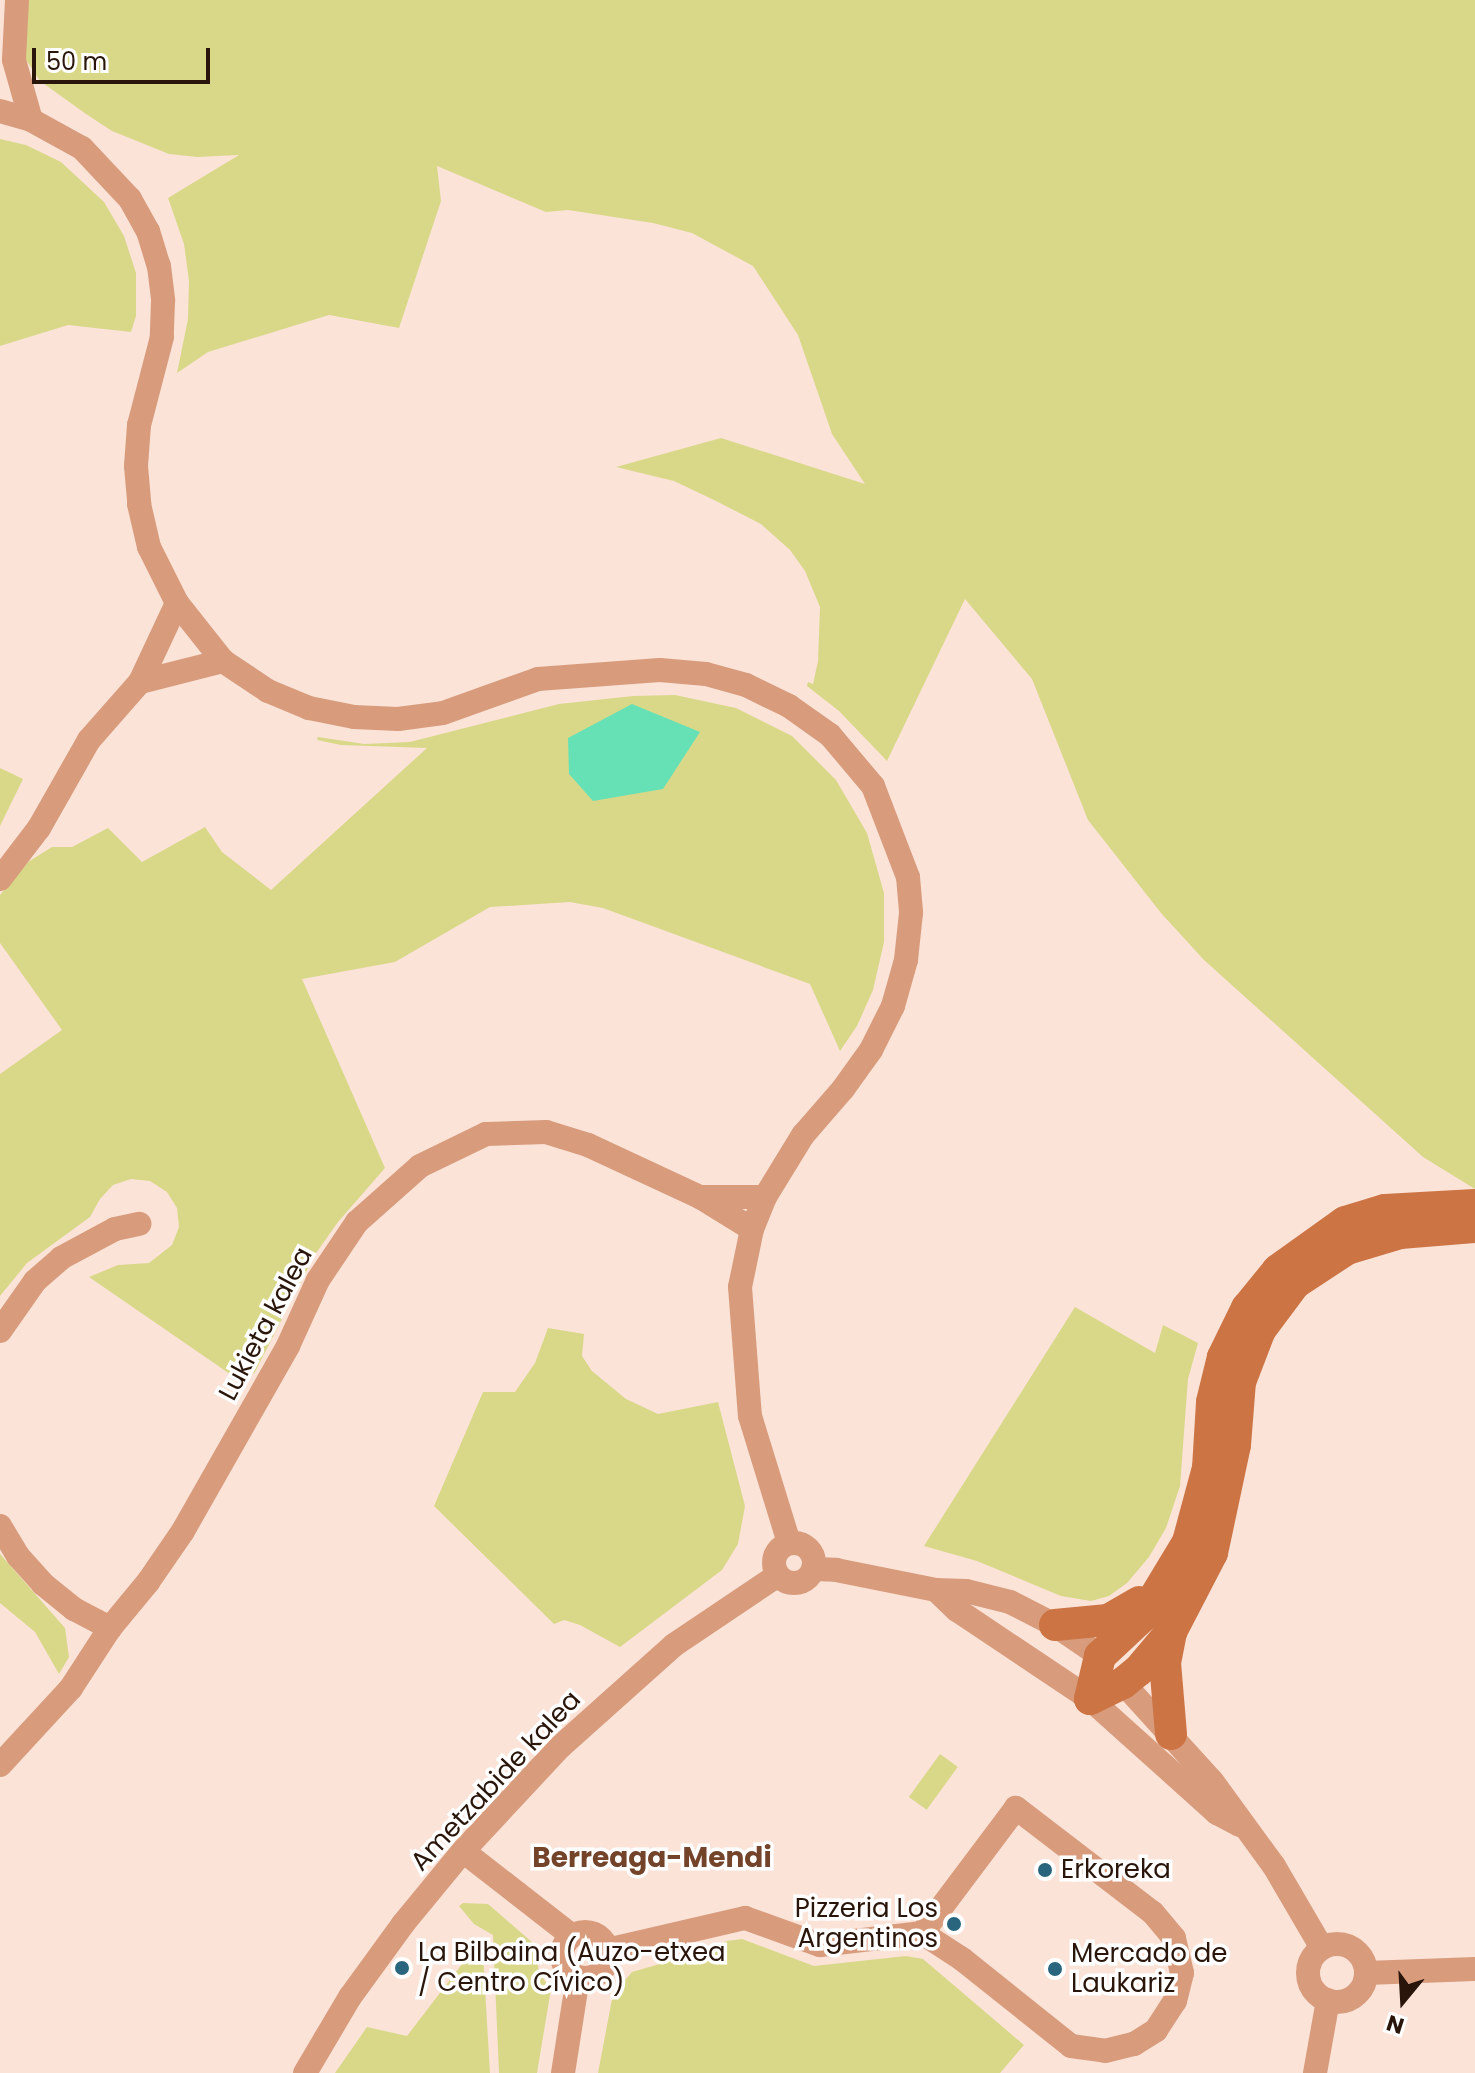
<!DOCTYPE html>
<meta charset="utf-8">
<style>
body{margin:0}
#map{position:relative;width:1475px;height:2073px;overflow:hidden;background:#fbe3d8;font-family:Poppins,sans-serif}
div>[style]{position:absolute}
.green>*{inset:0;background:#d9d889;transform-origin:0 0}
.water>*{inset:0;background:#66e1b6}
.street>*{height:24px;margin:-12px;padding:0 12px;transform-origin:12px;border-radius:12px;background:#d89c7d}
.street>.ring{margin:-12px;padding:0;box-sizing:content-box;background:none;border:24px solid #d89c7d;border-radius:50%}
.secondary>*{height:32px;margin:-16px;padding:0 16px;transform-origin:16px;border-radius:16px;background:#cc7444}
.dots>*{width:22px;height:22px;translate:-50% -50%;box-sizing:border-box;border:4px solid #fff;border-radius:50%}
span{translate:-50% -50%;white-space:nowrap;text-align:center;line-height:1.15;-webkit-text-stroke:7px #fff;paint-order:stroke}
.street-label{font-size:26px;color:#29150a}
.poi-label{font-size:26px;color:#29150a}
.left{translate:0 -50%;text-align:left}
.right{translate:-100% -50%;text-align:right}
.neighbourhood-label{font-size:28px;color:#73432a;font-weight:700}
.north{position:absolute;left:1363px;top:1961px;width:80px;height:80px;-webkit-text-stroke:6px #fff;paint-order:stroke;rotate:198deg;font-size:22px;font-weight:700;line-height:32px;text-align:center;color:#29150a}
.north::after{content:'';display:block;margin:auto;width:28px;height:36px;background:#29150a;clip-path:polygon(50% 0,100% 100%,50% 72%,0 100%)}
.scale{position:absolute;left:32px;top:48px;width:178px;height:36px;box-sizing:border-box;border:4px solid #29150a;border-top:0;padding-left:10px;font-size:24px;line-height:28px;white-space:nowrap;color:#29150a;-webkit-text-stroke:6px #fff;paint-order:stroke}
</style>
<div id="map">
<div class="green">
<i style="clip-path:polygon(6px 0,1475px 0,1475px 1189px,1423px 1157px,1204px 960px,1161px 913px,1088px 820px,1032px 679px,965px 599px,887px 761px,839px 711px,807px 686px,808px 682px,813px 684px,818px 661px,820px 607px,805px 571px,790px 550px,761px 524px,714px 500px,674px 481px,616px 467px,721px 438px,865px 484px,832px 434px,798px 335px,753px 266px,692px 233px,653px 223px,568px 210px,546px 212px,437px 166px,441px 201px,399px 328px,329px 315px,208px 352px,177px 373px,188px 319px,189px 281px,184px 244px,168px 198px,239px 155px,197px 157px,169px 154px,112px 131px,86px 114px,40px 81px,21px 52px)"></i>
<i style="clip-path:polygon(0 139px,26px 145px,61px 162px,104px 202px,124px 236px,136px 273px,136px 316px,131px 332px,68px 325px,0 346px)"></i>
<i style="clip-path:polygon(675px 695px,736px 708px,792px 736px,836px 780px,867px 833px,884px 893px,884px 942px,873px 990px,857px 1026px,840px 1051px,810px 984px,603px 908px,570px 902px,490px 907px,395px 962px,302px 979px,385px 1168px,338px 1222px,314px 1256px,255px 1372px,243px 1383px,89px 1277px,118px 1265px,149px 1263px,172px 1245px,179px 1227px,177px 1208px,167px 1192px,150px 1181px,131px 1179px,113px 1185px,100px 1199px,90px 1217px,27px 1263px,0 1296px,0 1074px,62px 1030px,0 943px,0 895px,28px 862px,52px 847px,72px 847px,108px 828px,142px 862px,205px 827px,222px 852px,271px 890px,427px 748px,341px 745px,317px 740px,318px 737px,364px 744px,410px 742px,559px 704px,633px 696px)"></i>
<i style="clip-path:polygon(0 768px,23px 779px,0 826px)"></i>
<i style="clip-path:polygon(1075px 1307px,1155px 1353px,1163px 1325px,1198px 1343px,1188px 1379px,1180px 1486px,1166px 1528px,1149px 1557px,1127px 1583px,1109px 1596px,1091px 1601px,1061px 1596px,977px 1561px,924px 1546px)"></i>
<i style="clip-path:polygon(548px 1328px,584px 1334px,582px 1356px,592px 1371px,626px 1399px,658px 1414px,718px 1402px,745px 1506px,738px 1544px,722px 1570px,620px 1647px,580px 1625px,564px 1620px,554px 1624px,434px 1506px,483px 1392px,515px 1392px,535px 1363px)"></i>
<i style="clip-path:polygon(0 1554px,65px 1628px,69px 1657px,59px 1674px,35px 1632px,0 1603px)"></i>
<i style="left:940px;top:1754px;width:22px;height:53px;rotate:36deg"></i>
<i style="clip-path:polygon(463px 1903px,488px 1904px,533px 1943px,536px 1949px,539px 1973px,551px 1989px,537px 2073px,499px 2073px,493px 1935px,474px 1924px,459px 1906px)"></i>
<i style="clip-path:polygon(482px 1938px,490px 2073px,335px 2073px,367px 2027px,407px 2036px)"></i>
<i style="clip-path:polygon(742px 1939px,814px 1966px,906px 1956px,923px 1959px,1024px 2045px,1000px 2073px,598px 2073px,613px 1994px,632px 1972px,698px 1953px,727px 1941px)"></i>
</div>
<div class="water">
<i style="clip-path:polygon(632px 704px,700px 732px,663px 789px,593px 801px,569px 774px,568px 738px)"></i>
</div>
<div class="street">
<i style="left:17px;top:0;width:60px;rotate:92.9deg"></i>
<i style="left:14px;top:60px;width:62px;rotate:74.2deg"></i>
<i style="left:0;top:111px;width:32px;rotate:16deg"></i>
<i style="left:31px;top:120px;width:58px;rotate:28.8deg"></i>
<i style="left:82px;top:148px;width:70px;rotate:46.7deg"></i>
<i style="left:130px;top:199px;width:37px;rotate:61deg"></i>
<i style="left:148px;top:231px;width:37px;rotate:73deg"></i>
<i style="left:159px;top:266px;width:35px;rotate:83deg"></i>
<i style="left:163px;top:301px;width:36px;rotate:92deg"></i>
<i style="left:162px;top:337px;width:91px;rotate:104.6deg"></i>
<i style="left:139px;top:425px;width:41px;rotate:94.2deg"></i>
<i style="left:136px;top:466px;width:38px;rotate:85deg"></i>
<i style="left:139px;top:504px;width:44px;rotate:76.9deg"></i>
<i style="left:149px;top:547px;width:63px;rotate:63.4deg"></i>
<i style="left:177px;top:603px;width:74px;rotate:51.6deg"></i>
<i style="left:223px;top:661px;width:54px;rotate:33.7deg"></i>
<i style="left:268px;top:691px;width:44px;rotate:22.5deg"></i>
<i style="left:309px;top:708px;width:46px;rotate:11.3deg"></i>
<i style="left:354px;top:717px;width:44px;rotate:2.6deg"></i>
<i style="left:398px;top:719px;width:45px;rotate:-7.6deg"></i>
<i style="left:443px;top:713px;width:101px;rotate:-19.7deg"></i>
<i style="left:538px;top:679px;width:122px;rotate:-4.2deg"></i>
<i style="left:660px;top:670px;width:46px;rotate:5deg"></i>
<i style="left:706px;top:674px;width:41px;rotate:15.4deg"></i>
<i style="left:746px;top:685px;width:48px;rotate:26deg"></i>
<i style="left:789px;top:706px;width:50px;rotate:35.3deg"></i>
<i style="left:830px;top:735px;width:67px;rotate:49.9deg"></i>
<i style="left:873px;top:786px;width:97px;rotate:69deg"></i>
<i style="left:908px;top:877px;width:36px;rotate:85deg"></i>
<i style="left:911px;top:913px;width:47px;rotate:96.1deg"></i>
<i style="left:906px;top:960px;width:48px;rotate:105.8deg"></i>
<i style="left:893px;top:1006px;width:49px;rotate:116.6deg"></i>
<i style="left:871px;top:1050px;width:48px;rotate:125.7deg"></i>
<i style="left:843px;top:1089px;width:61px;rotate:131deg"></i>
<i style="left:803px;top:1135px;width:73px;rotate:121.5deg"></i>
<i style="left:765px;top:1197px;width:35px;rotate:112deg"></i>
<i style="left:752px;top:1229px;width:59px;rotate:101.7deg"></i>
<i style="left:740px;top:1287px;width:129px;rotate:85.6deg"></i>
<i style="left:750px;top:1416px;width:133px;rotate:72.9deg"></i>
<i style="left:140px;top:682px;width:86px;rotate:-14.2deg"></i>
<i style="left:0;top:879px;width:64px;rotate:-52.6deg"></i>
<i style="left:39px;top:828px;width:101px;rotate:-60.4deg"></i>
<i style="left:89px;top:740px;width:77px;rotate:-48.7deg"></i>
<i style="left:140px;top:682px;width:87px;rotate:-64.9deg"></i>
<i style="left:700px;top:1197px;width:65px"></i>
<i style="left:0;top:1331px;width:61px;rotate:-55deg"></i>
<i style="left:35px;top:1281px;width:35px;rotate:-41deg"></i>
<i style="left:61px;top:1258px;width:61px;rotate:-28.2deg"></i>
<i style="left:115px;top:1229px;width:25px;rotate:-12deg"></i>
<i style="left:0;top:1526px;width:35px;rotate:59deg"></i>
<i style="left:18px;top:1556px;width:38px;rotate:48deg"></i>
<i style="left:43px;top:1584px;width:40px;rotate:39deg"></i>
<i style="left:74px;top:1609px;width:41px;rotate:27.8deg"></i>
<i class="ring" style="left:774px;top:1543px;width:16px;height:16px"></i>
<i style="left:813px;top:1569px;width:23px;rotate:2deg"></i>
<i style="left:836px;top:1570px;width:102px;rotate:11.3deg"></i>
<i style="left:936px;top:1590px;width:30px;rotate:2deg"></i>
<i style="left:966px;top:1591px;width:45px;rotate:14deg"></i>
<i style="left:1010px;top:1602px;width:51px;rotate:27.1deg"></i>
<i style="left:1055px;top:1625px;width:55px;rotate:34.6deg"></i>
<i style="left:936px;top:1590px;width:29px;rotate:44deg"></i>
<i style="left:957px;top:1610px;width:160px;rotate:33.8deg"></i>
<i style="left:1090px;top:1699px;width:171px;rotate:41.9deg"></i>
<i style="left:1217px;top:1813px;width:26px;rotate:28deg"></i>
<i style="left:1123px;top:1683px;width:132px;rotate:47.8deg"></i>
<i style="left:1212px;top:1781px;width:105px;rotate:53.9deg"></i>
<i style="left:1274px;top:1866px;width:95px;rotate:59.7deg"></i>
<i style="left:0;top:1765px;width:105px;rotate:-47.3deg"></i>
<i style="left:71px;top:1688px;width:72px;rotate:-57deg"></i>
<i style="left:110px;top:1628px;width:60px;rotate:-50.4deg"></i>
<i style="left:148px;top:1582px;width:62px;rotate:-55.5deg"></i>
<i style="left:183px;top:1531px;width:213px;rotate:-60.4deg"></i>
<i style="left:288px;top:1346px;width:72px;rotate:-65.6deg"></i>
<i style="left:318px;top:1280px;width:70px;rotate:-56.1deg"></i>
<i style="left:357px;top:1222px;width:84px;rotate:-41.6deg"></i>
<i style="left:420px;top:1166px;width:73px;rotate:-25.9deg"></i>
<i style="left:486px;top:1134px;width:60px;rotate:-1.9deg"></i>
<i style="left:546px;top:1132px;width:44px;rotate:17.2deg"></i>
<i style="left:588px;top:1145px;width:123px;rotate:24.9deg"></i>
<i style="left:700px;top:1197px;width:61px;rotate:31.6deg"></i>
<i style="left:463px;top:1851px;width:138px;rotate:37.9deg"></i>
<i class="ring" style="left:562px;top:1932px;width:22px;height:22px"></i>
<i class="ring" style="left:1308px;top:1944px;width:34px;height:34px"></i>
<i style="left:607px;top:1950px;width:142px;rotate:-13.1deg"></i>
<i style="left:745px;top:1918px;width:80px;rotate:19.8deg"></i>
<i style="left:820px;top:1945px;width:103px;rotate:-6.7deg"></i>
<i style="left:922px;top:1933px;width:48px;rotate:33deg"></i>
<i style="left:962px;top:1959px;width:139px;rotate:38.6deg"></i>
<i style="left:1071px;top:2046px;width:34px;rotate:8deg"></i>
<i style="left:1105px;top:2051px;width:30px;rotate:-14deg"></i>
<i style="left:1134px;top:2044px;width:26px;rotate:-32deg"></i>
<i style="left:1156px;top:2030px;width:35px;rotate:-57deg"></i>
<i style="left:1175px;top:2001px;width:29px;rotate:-76deg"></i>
<i style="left:1182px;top:1973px;width:36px;rotate:-103deg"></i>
<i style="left:1174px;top:1938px;width:33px;rotate:-130deg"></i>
<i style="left:1153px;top:1913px;width:173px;rotate:-142.5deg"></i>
<i style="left:1016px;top:1808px;width:156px;rotate:126.9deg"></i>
<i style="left:1366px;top:1973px;width:109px;rotate:-2.1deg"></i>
<i style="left:305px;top:2073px;width:88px;rotate:-59.4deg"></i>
<i style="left:350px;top:1997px;width:90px;rotate:-54deg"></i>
<i style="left:403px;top:1924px;width:94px;rotate:-50.6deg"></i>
<i style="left:463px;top:1851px;width:142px;rotate:-47deg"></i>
<i style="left:560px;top:1747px;width:153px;rotate:-41.8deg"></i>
<i style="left:674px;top:1645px;width:125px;rotate:-33.9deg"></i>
<i style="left:563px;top:2073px;width:97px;rotate:-81.1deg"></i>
<i style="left:1315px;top:2073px;width:74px;rotate:-79.9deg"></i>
</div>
<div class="secondary">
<i style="left:1055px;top:1625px;width:53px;rotate:-5.4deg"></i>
<i style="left:1108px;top:1620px;width:36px;rotate:-30deg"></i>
<i style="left:1090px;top:1699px;width:44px;rotate:-76.9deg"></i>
<i style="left:1100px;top:1656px;width:60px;rotate:-43deg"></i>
<i style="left:1144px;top:1615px;width:85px;rotate:-58.9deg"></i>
<i style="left:1188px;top:1542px;width:77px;rotate:-74.9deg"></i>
<i style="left:1208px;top:1468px;width:66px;rotate:-86.5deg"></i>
<i style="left:1212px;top:1402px;width:46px;rotate:-76.3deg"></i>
<i style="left:1223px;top:1357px;width:55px;rotate:-63.9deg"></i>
<i style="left:1247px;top:1308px;width:49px;rotate:-50.8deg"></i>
<i style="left:1278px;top:1270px;width:82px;rotate:-35.6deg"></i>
<i style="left:1345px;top:1222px;width:42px;rotate:-16.7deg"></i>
<i style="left:1385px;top:1210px;width:90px;rotate:-3.2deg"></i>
<i style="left:1090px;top:1699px;width:37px;rotate:-26deg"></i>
<i style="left:1123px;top:1683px;width:21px;rotate:-39deg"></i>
<i style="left:1139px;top:1670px;width:50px;rotate:-49.9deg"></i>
<i style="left:1171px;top:1632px;width:89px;rotate:-62.6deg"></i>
<i style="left:1212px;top:1553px;width:110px;rotate:-78deg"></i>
<i style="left:1235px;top:1445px;width:63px;rotate:-85.5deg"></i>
<i style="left:1240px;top:1382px;width:56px;rotate:-69deg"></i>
<i style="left:1260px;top:1330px;width:59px;rotate:-53.3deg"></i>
<i style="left:1295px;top:1283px;width:62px;rotate:-33.2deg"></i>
<i style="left:1347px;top:1249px;width:55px;rotate:-16.8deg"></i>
<i style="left:1400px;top:1233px;width:75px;rotate:-4.6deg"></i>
<i style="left:1171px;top:1734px;width:71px;rotate:-94.8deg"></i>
<i style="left:1165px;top:1663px;width:32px;rotate:-79deg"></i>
</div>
<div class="dots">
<i style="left:1045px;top:1870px;background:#29657c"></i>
<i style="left:954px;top:1924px;background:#29657c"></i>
<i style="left:402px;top:1968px;background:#29657c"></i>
<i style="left:1055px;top:1969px;background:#29657c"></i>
</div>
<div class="street-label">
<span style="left:266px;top:1324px;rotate:-62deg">Lukieta kalea</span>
<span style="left:496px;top:1781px;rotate:-47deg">Ametzabide kalea</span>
</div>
<div class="poi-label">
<span class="left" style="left:1061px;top:1870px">Erkoreka</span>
<span class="right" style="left:938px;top:1924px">Pizzeria Los<br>Argentinos</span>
<span class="left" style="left:418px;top:1968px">La Bilbaina (Auzo-etxea<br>/ Centro Cívico)</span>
<span class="left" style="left:1071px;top:1969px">Mercado de<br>Laukariz</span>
</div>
<div class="neighbourhood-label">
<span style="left:652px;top:1858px">Berreaga-Mendi</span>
</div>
<div class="north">N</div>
<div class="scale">50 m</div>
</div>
